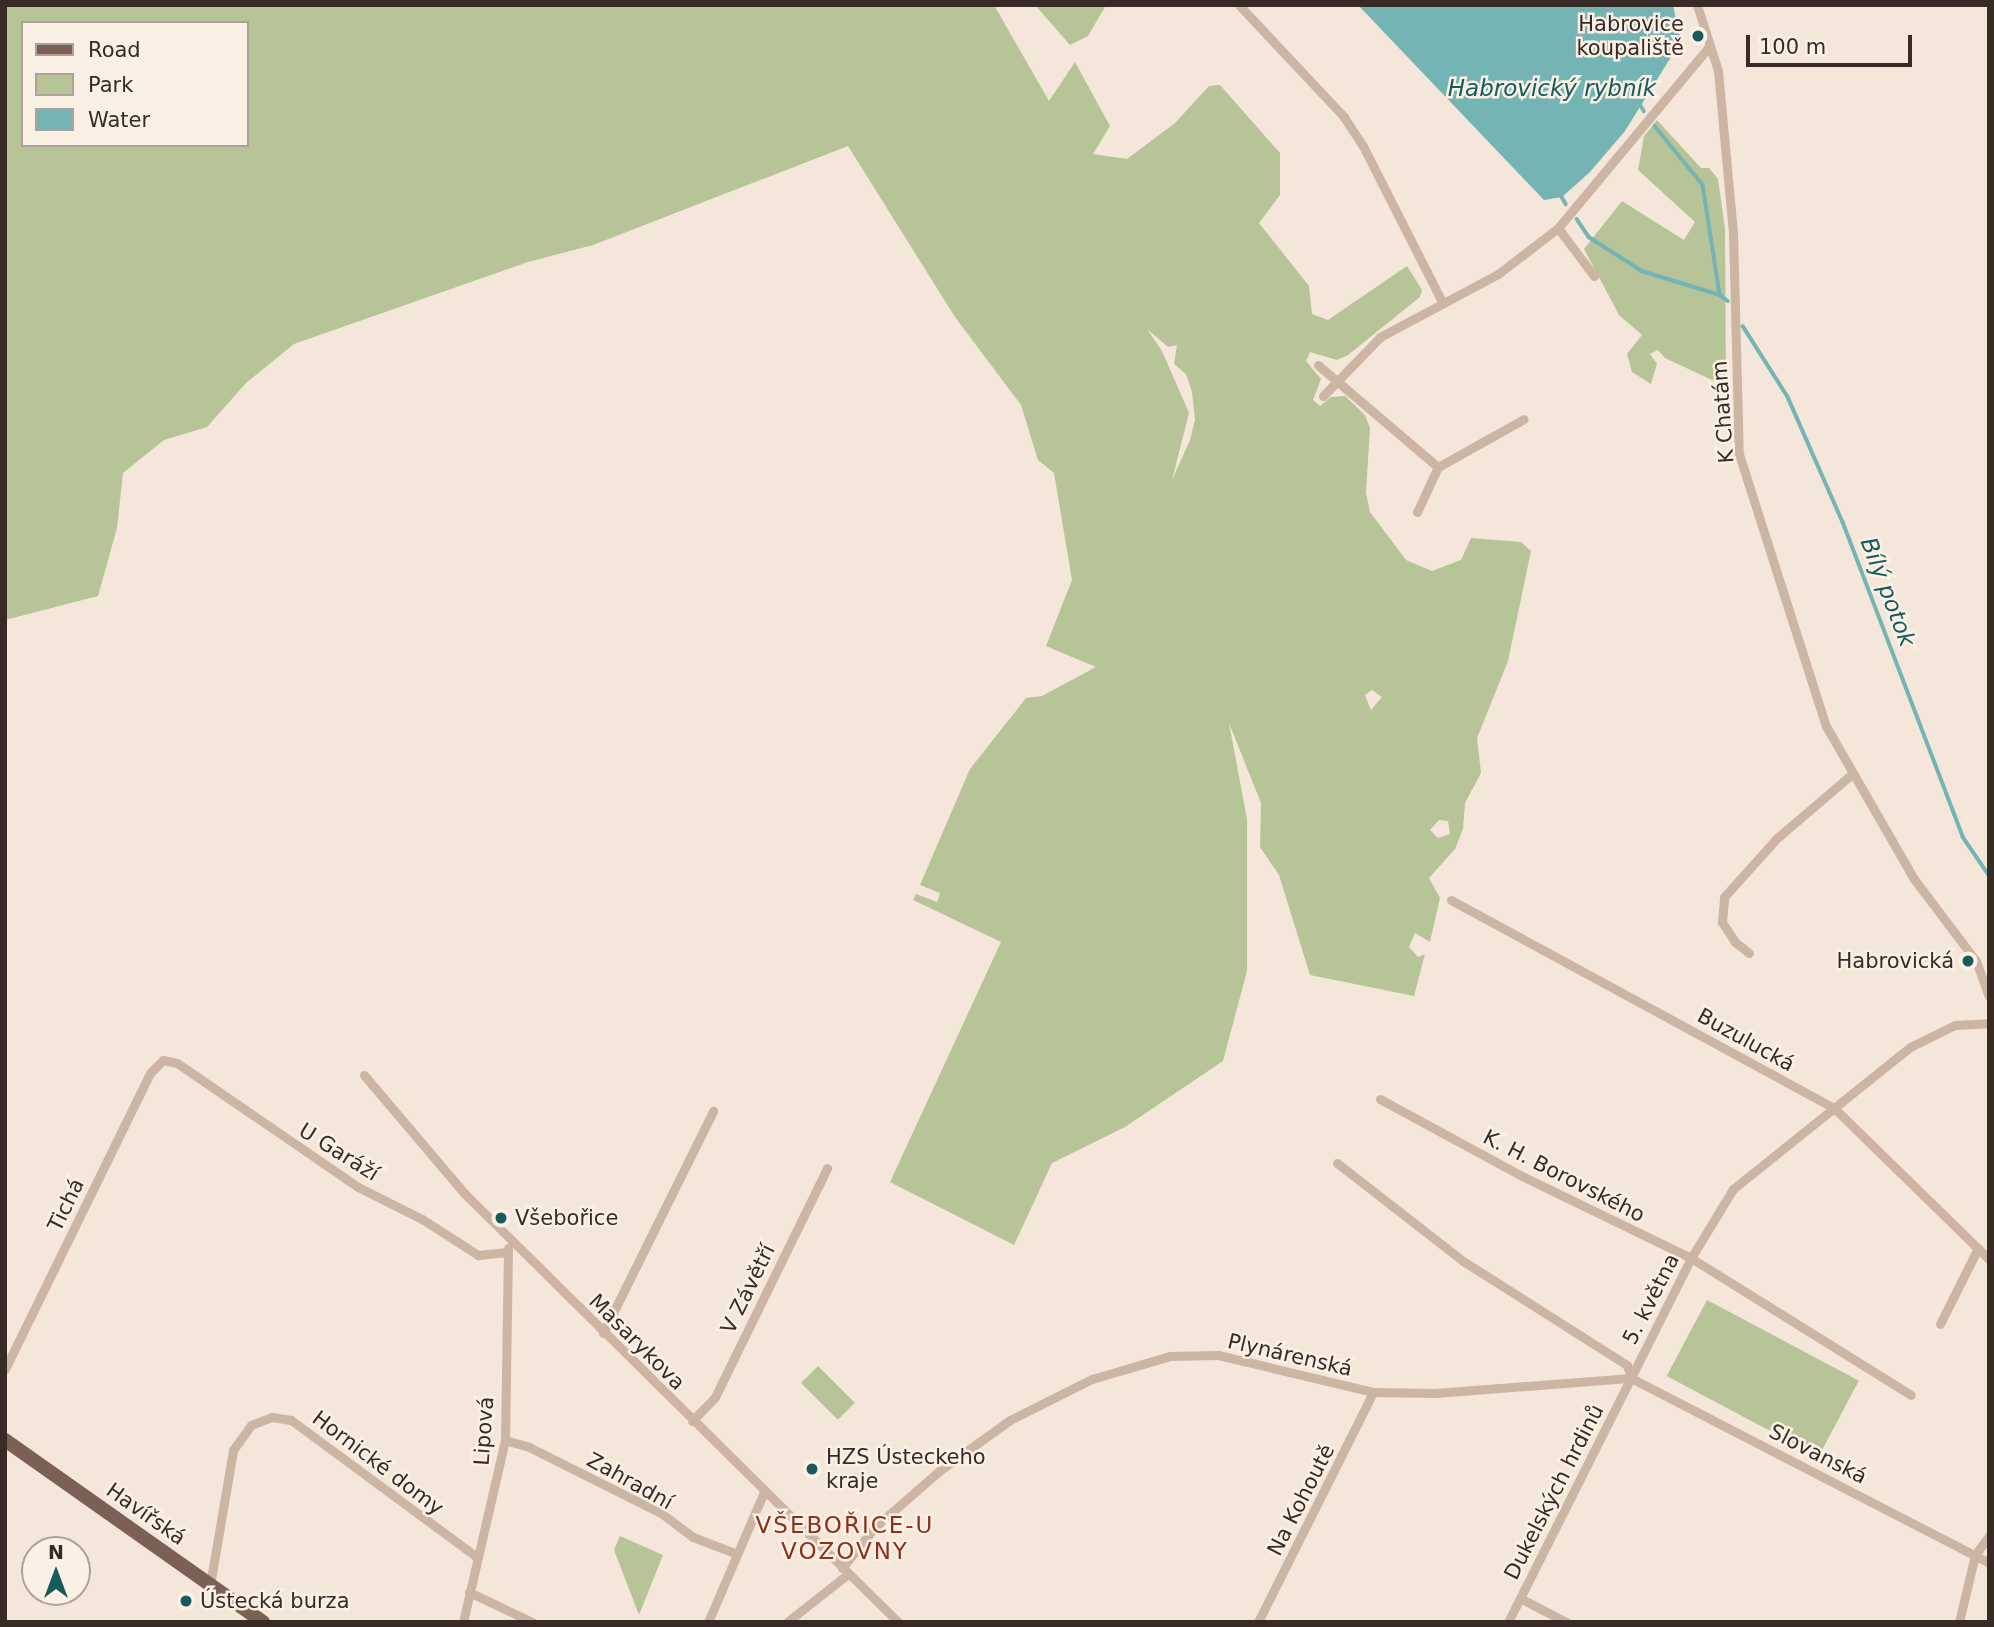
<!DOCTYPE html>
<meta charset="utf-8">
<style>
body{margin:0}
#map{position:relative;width:1994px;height:1627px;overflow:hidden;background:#f4e6d9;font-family:"DejaVu Sans",sans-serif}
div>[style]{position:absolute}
.green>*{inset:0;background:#b7c497;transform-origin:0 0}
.water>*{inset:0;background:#75b4b4}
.stream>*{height:3.5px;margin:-1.75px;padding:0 1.75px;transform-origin:1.75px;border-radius:1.75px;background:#75b4b4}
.minor>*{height:9px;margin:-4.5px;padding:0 4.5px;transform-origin:4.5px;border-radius:4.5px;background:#cdb5a3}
.primary>*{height:14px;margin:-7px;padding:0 7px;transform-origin:7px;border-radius:7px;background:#7b6155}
.dots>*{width:19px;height:19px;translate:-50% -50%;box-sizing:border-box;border:4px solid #fbf0e5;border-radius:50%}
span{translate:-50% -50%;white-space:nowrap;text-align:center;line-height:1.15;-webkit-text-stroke:5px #fbf0e5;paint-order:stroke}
.poi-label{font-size:21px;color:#382b26}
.right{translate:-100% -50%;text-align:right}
.left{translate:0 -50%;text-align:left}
.street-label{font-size:21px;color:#382b26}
.water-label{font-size:23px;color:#175b5d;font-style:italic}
.neighbourhood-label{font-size:23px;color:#8f2f17;letter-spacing:2px}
.frame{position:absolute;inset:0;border:7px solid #382b26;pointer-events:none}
.legend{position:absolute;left:21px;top:21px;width:228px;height:126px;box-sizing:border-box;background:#fbf0e5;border:2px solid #ada199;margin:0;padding:9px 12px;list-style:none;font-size:21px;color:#382b26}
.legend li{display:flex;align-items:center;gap:14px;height:35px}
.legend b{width:35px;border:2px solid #ada199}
.north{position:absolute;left:21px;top:1536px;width:70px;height:70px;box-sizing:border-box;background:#fbf0e5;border:2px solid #ada199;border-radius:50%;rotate:0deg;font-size:19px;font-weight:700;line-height:28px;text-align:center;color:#382b26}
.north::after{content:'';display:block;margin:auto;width:24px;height:32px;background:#175b5d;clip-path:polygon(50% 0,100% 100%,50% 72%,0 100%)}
.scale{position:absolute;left:1746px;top:35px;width:166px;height:32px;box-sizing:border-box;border:4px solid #382b26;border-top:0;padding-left:9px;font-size:21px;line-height:24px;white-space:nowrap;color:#382b26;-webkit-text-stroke:5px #fbf0e5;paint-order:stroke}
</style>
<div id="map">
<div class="green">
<i style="clip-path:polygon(evenodd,5px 5px,994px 5px,1049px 101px,1075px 62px,1110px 126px,1093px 154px,1127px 159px,1175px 123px,1209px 86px,1220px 85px,1280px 153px,1280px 195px,1259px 223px,1309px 286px,1312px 314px,1328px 320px,1407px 266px,1422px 290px,1420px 297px,1348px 355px,1337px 360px,1310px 352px,1306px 361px,1321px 379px,1313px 400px,1320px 406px,1331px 397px,1345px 396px,1365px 415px,1370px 428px,1366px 493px,1370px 512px,1406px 560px,1432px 571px,1461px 560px,1471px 538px,1521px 542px,1531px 551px,1508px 661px,1477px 738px,1481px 773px,1465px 803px,1463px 829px,1455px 849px,1429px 878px,1440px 898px,1430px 942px,1415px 933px,1409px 947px,1418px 957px,1425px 954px,1414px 996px,1310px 975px,1279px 875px,1260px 847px,1261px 803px,1229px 723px,1247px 819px,1247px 971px,1223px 1061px,1125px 1127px,1052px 1163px,1014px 1245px,890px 1182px,1001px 942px,913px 900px,916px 894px,937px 902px,940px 893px,920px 885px,970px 769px,1026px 698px,1042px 696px,1096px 667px,1046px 646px,1072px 580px,1054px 473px,1038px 460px,1021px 405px,955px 317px,848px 146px,593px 245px,528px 262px,294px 344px,246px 383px,207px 427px,164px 440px,123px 473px,117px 528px,98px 596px,5px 620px,5px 5px,23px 23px,247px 23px,247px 145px,23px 145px,23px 23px,5px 5px,1147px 329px,1168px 347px,1177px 345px,1174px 364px,1186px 374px,1192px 392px,1195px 420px,1190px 440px,1172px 480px,1189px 413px,1162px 351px,1147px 329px,5px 5px,1372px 690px,1382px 697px,1371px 710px,1365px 695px,1372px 690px,5px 5px,1439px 820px,1448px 821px,1450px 834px,1438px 838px,1430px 830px,1439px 820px)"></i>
<i style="clip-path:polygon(1035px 5px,1106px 5px,1088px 36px,1070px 45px)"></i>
<i style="clip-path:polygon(1657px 120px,1701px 168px,1709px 168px,1718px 179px,1725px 228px,1726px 387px,1725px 378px,1714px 381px,1665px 358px,1658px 350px,1650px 354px,1657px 364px,1651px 384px,1632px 372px,1627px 354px,1642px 335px,1619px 315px,1584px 249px,1622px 201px,1684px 240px,1695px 222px,1638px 170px,1644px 136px)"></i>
<i style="left:1707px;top:1300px;width:172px;height:86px;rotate:28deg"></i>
<i style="left:818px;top:1366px;width:52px;height:24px;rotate:45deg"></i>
<i style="clip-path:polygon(620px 1536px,663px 1555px,639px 1615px,614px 1550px)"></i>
</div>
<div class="water">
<i style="clip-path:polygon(1358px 5px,1673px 5px,1681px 41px,1625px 131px,1590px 172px,1562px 197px,1544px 200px)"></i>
</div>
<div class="stream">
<i style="left:1640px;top:104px;width:8px;rotate:60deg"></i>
<i style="left:1655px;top:126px;width:76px;rotate:50.9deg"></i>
<i style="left:1703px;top:185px;width:111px;rotate:81.2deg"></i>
<i style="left:1720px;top:295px;width:10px;rotate:37deg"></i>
<i style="left:1562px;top:197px;width:8px;rotate:60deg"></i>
<i style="left:1577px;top:219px;width:22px;rotate:56deg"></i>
<i style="left:1589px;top:237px;width:63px;rotate:32.7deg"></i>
<i style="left:1642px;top:271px;width:82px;rotate:17.1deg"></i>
<i style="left:1743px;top:326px;width:84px;rotate:57.6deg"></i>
<i style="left:1788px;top:397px;width:137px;rotate:66.3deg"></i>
<i style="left:1843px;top:522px;width:337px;rotate:69.1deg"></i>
<i style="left:1963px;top:837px;width:46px;rotate:55.6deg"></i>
</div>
<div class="minor">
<i style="left:1239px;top:5px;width:154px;rotate:46.8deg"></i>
<i style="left:1344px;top:117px;width:35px;rotate:57deg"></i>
<i style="left:1363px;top:146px;width:175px;rotate:63.1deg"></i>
<i style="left:1697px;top:5px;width:69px;rotate:72.3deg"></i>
<i style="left:1718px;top:71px;width:162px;rotate:84.7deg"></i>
<i style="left:1733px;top:232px;width:222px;rotate:88.5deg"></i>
<i style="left:1739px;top:454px;width:286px;rotate:72.3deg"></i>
<i style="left:1826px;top:726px;width:177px;rotate:60.1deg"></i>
<i style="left:1914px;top:879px;width:103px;rotate:52.9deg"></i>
<i style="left:1976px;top:961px;width:37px;rotate:70deg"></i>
<i style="left:1594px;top:276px;width:60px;rotate:-126.9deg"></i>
<i style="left:1558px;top:228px;width:236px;rotate:-50.2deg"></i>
<i style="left:1318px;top:365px;width:157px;rotate:40.4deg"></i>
<i style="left:1323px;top:396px;width:82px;rotate:-46deg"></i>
<i style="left:1380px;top:337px;width:134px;rotate:-28.1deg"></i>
<i style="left:1498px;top:274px;width:76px;rotate:-37.5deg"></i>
<i style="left:1417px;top:512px;width:50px;rotate:-65deg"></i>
<i style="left:1438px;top:467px;width:98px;rotate:-29.2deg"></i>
<i style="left:1451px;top:900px;width:434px;rotate:28.5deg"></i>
<i style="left:1833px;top:1107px;width:218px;rotate:44.3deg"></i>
<i style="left:1749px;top:953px;width:18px;rotate:-142deg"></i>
<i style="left:1735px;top:942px;width:24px;rotate:-123deg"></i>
<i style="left:1722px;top:922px;width:25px;rotate:-85deg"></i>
<i style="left:1724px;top:897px;width:79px;rotate:-48.1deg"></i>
<i style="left:1777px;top:838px;width:100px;rotate:-40.5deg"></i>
<i style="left:364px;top:1075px;width:156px;rotate:49.7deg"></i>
<i style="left:465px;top:1194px;width:609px;rotate:44.67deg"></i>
<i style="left:1380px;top:1099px;width:157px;rotate:28.5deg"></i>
<i style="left:1518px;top:1174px;width:192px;rotate:25.9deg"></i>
<i style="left:1691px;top:1258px;width:259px;rotate:31.9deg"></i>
<i style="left:1337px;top:1163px;width:160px;rotate:37.9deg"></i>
<i style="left:1463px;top:1261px;width:194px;rotate:32.4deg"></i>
<i style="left:1627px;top:1365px;width:14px;rotate:73deg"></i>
<i style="left:1940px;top:1324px;width:85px;rotate:-63.4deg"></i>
<i style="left:603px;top:1333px;width:248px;rotate:-63.6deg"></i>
<i style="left:5px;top:1369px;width:330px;rotate:-63.9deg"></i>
<i style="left:150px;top:1073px;width:18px;rotate:-45deg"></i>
<i style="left:163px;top:1060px;width:14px;rotate:12deg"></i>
<i style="left:177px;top:1063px;width:219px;rotate:34.4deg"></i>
<i style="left:358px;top:1187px;width:72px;rotate:26.6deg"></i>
<i style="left:422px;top:1219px;width:67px;rotate:32.7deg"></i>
<i style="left:478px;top:1255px;width:27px;rotate:-6deg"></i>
<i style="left:1631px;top:1378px;width:403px;rotate:27.3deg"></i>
<i style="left:692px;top:1421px;width:33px;rotate:-46deg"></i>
<i style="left:715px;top:1397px;width:255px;rotate:-63.9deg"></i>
<i style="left:505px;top:1440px;width:25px;rotate:16deg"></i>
<i style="left:529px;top:1447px;width:148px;rotate:26.6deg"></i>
<i style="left:661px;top:1513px;width:40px;rotate:37deg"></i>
<i style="left:693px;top:1537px;width:47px;rotate:21.1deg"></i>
<i style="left:842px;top:1568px;width:53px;rotate:-51.2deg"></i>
<i style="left:875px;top:1527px;width:85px;rotate:-41.2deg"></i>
<i style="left:939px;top:1471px;width:87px;rotate:-35.7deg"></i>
<i style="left:1010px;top:1420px;width:92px;rotate:-26.6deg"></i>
<i style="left:1092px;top:1379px;width:81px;rotate:-16.4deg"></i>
<i style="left:1170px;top:1356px;width:48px;rotate:-1.2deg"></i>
<i style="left:1218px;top:1355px;width:159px;rotate:13.4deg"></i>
<i style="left:1373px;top:1392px;width:62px;rotate:0.9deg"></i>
<i style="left:1435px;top:1393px;width:197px;rotate:-4.4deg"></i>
<i style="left:210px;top:1585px;width:137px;rotate:-80.3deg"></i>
<i style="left:233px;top:1450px;width:31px;rotate:-54deg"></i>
<i style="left:251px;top:1425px;width:22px;rotate:-21deg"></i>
<i style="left:272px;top:1417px;width:19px;rotate:9deg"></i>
<i style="left:291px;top:1420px;width:232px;rotate:36.4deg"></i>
<i style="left:469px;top:1592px;width:70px;rotate:25.5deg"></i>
<i style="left:1520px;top:1598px;width:52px;rotate:27.6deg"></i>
<i style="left:463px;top:1622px;width:187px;rotate:-77deg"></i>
<i style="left:505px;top:1440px;width:192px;rotate:-89.1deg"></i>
<i style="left:708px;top:1622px;width:142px;rotate:-66.7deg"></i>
<i style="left:787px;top:1622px;width:78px;rotate:-38.2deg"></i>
<i style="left:1258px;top:1622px;width:257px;rotate:-63.4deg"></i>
<i style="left:1508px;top:1622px;width:407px;rotate:-63.3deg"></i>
<i style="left:1691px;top:1258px;width:81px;rotate:-58.7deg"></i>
<i style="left:1733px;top:1189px;width:227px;rotate:-38.7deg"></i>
<i style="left:1910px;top:1047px;width:50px;rotate:-26.1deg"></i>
<i style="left:1955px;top:1025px;width:34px;rotate:-3deg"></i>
<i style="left:1959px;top:1622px;width:69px;rotate:-76.6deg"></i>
<i style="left:1975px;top:1555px;width:24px;rotate:-54deg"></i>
</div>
<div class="primary">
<i style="left:5px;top:1440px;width:316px;rotate:35.2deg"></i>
</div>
<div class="dots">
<i style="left:1698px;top:36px;background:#175b5d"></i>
<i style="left:1968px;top:961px;background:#175b5d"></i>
<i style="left:501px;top:1218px;background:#175b5d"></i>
<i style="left:812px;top:1469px;background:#175b5d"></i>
<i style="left:186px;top:1601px;background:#175b5d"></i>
</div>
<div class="poi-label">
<span class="right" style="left:1684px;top:36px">Habrovice<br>koupaliště</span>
<span class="right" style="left:1954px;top:961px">Habrovická</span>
<span class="left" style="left:515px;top:1218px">Všebořice</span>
<span class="left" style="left:826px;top:1469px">HZS Ústeckeho<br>kraje</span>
<span class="left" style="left:200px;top:1601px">Ústecká burza</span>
</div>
<div class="street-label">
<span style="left:1723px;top:412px;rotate:-94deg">K Chatám</span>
<span style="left:1746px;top:1040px;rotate:29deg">Buzulucká</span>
<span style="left:339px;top:1152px;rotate:32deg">U Garáží</span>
<span style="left:1564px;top:1176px;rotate:27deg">K. H. Borovského</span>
<span style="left:66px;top:1205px;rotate:-64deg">Tichá</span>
<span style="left:748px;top:1289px;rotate:-64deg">V Závětří</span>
<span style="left:1651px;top:1299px;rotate:-63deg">5. května</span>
<span style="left:637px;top:1342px;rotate:45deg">Masarykova</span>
<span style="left:1290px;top:1355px;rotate:13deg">Plynárenská</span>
<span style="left:484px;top:1431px;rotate:-86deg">Lipová</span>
<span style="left:1818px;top:1454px;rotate:27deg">Slovanská</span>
<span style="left:378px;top:1463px;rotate:37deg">Hornické domy</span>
<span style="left:630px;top:1481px;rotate:29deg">Zahradní</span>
<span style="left:1554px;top:1492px;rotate:-63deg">Dukelských hrdinů</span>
<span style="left:1301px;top:1500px;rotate:-63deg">Na Kohoutě</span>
<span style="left:146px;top:1514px;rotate:35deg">Havířská</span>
</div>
<div class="water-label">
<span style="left:1552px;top:88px">Habrovický rybník</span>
<span style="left:1888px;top:592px;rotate:69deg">Bílý potok</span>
</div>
<div class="neighbourhood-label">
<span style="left:845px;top:1538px">VŠEBOŘICE-U<br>VOZOVNY</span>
</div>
<div class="frame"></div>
<ul class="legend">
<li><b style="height:9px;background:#7b6155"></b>Road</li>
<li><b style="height:19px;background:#b7c497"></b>Park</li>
<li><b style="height:19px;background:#75b4b4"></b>Water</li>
</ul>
<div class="north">N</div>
<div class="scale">100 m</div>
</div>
